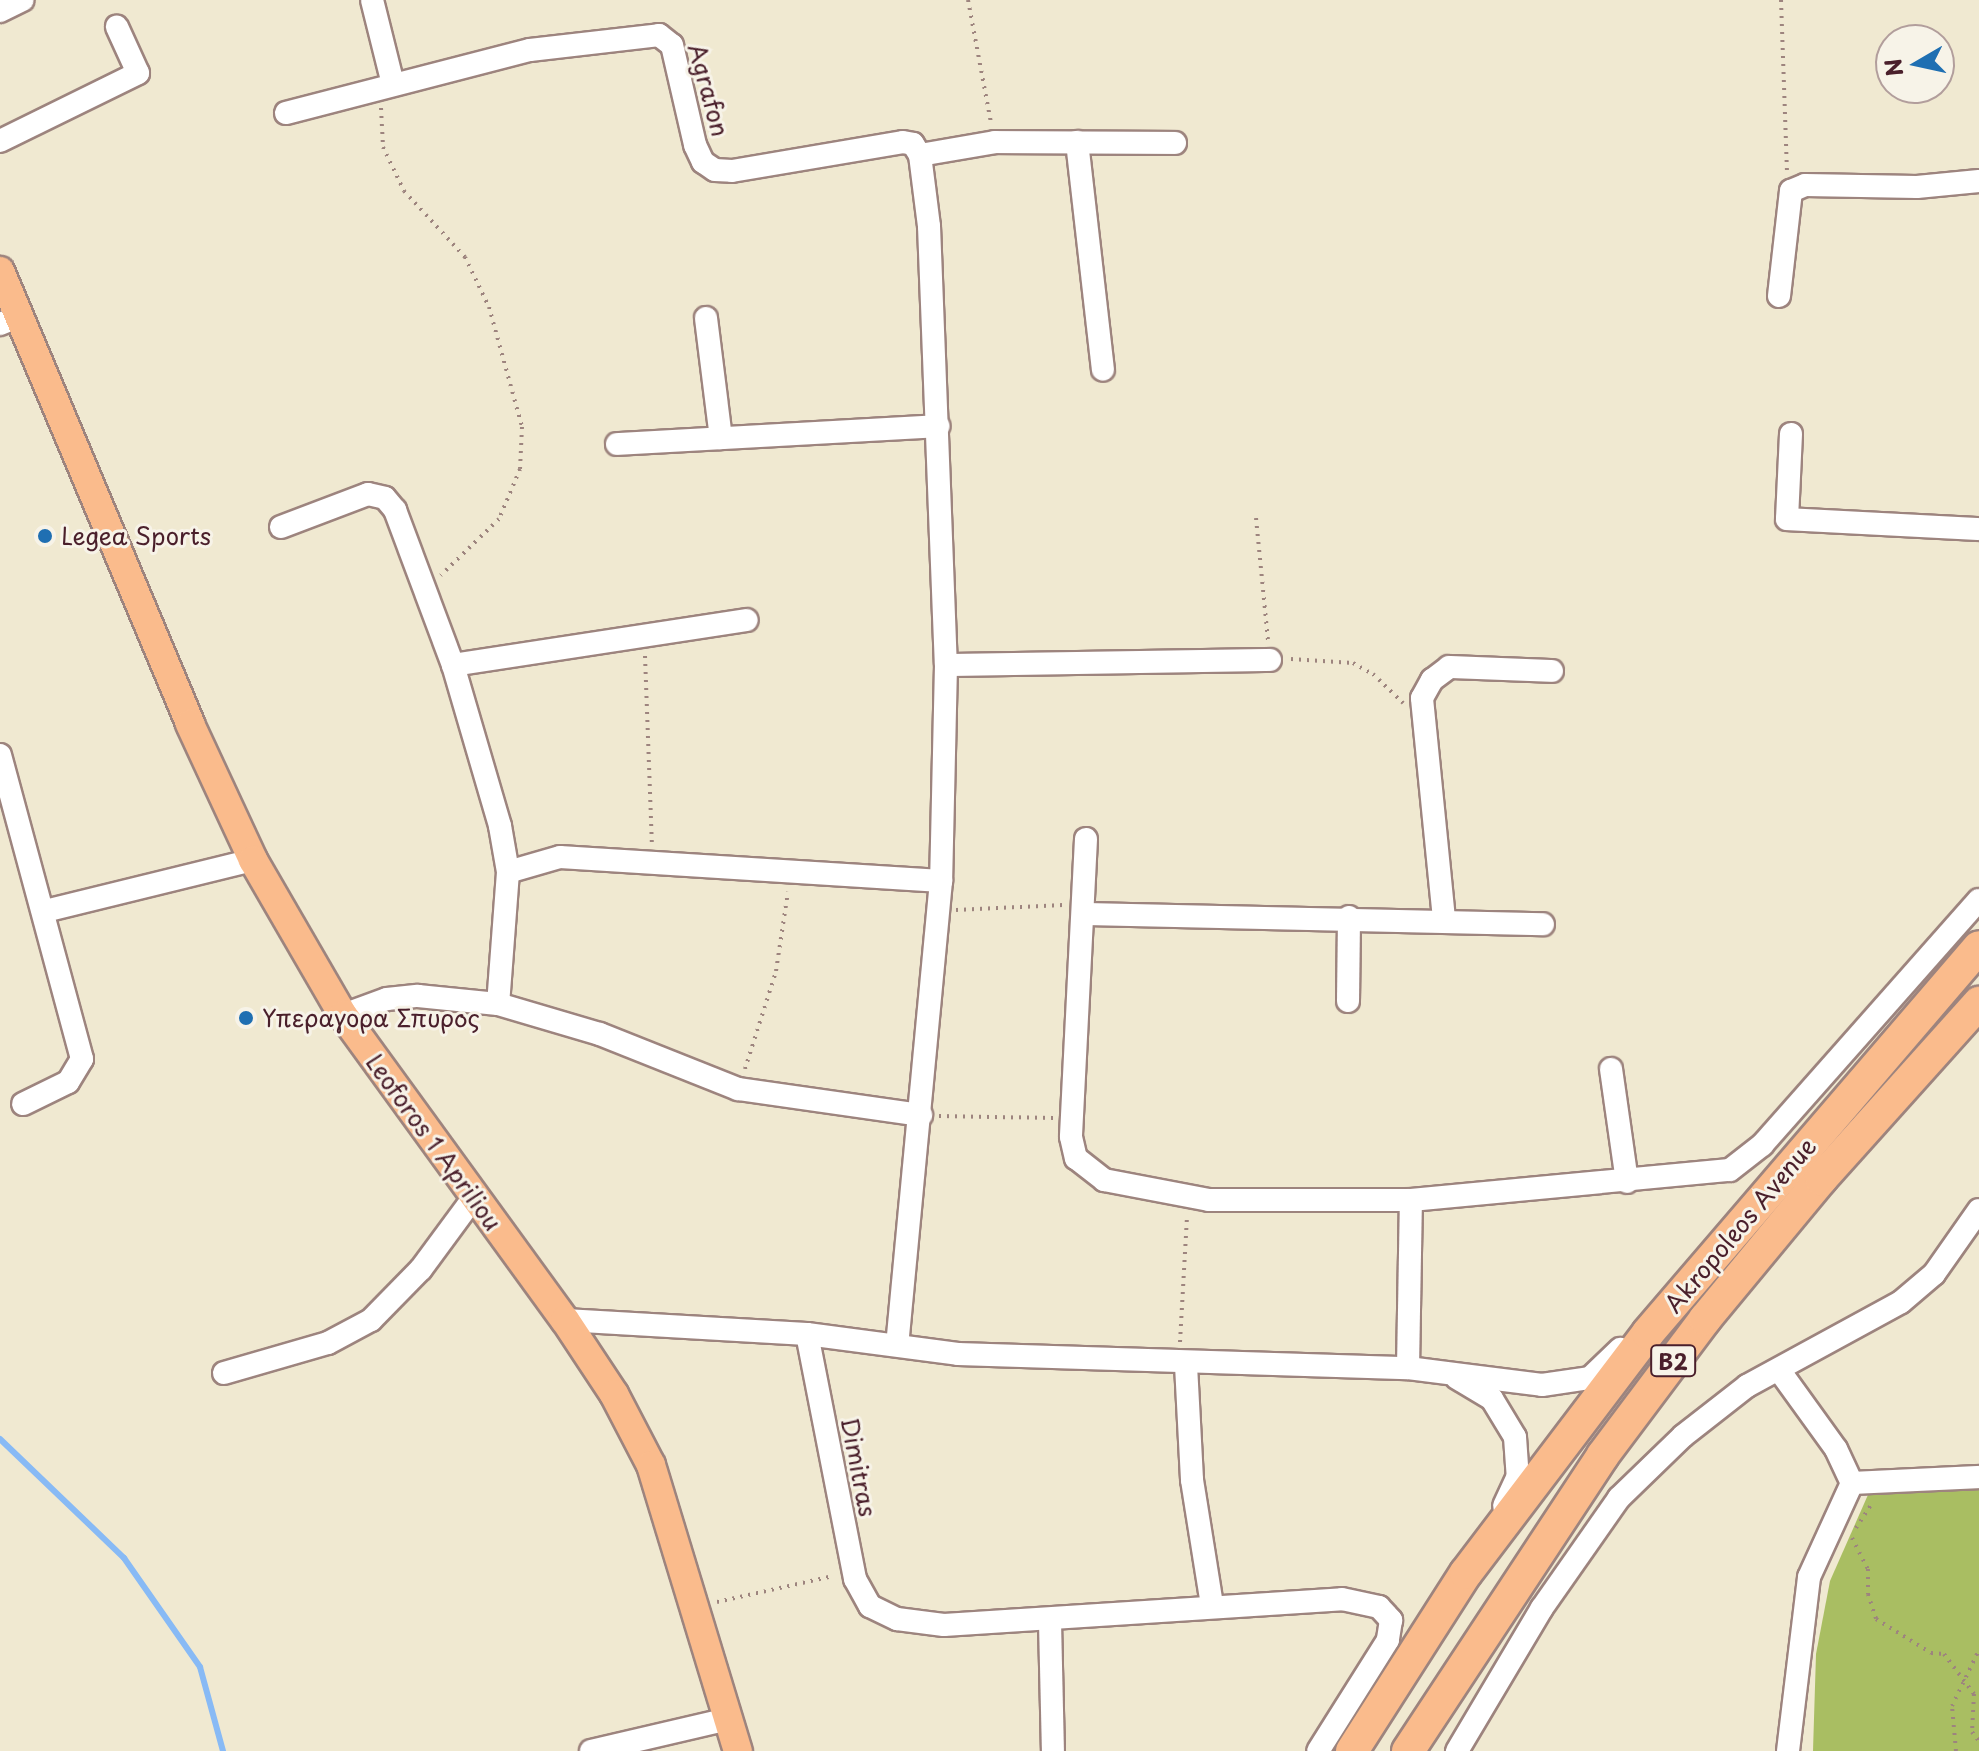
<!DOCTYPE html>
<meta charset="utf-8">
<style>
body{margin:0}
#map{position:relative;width:1979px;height:1751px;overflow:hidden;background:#f0e9d1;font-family:"Playpen Sans",sans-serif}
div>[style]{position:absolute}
.green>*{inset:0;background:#a9be62}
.stream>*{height:6px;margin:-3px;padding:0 3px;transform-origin:3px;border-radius:3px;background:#88baf5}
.path>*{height:4px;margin-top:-2px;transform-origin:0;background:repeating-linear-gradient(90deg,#9d847e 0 2px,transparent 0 8px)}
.roads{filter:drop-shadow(2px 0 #9d847e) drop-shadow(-2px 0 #9d847e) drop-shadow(0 2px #9d847e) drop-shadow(0 -2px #9d847e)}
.minor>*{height:22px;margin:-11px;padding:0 11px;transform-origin:11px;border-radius:11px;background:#fff}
.major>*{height:28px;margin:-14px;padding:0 14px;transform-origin:14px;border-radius:14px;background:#fabb8c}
.highway>*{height:32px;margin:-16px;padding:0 16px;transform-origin:16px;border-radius:16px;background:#fabb8c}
.dots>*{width:22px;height:22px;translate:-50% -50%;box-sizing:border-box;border:4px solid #f7f3e8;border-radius:50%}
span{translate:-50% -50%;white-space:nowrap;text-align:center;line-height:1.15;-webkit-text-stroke:6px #f7f3e8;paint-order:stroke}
.shield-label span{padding:2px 6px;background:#f7f3e8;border:2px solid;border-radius:6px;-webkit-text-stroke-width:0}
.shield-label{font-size:22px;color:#4a1f2b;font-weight:700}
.street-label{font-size:24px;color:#4a1f2b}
.poi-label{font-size:24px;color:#4a1f2b}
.left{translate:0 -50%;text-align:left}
.north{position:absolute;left:1875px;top:24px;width:80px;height:80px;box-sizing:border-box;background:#f7f3e8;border:2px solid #b29e9c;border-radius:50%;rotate:261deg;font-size:22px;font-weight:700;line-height:32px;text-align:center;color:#4a1f2b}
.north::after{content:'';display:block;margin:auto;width:28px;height:36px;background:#1f6fb2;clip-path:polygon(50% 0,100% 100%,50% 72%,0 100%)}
</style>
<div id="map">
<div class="green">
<i style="clip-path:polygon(1979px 1470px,1979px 1751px,1813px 1751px,1816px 1654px,1830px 1581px,1871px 1488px)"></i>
</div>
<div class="stream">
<i style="left:0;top:1439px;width:172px;rotate:43.8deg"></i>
<i style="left:124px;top:1558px;width:133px;rotate:55.1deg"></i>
<i style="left:200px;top:1667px;width:87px;rotate:74.7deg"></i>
</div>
<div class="path">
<i style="left:968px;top:0;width:125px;rotate:79.4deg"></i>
<i style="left:1781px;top:0;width:173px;rotate:88deg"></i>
<i style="left:381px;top:108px;width:39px;rotate:87deg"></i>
<i style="left:383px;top:147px;width:49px;rotate:64.5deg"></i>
<i style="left:404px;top:191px;width:90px;rotate:47.3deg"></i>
<i style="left:465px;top:257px;width:55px;rotate:64.4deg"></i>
<i style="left:489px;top:307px;width:124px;rotate:74.6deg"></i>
<i style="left:522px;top:427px;width:42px;rotate:92.7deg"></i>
<i style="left:520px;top:469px;width:54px;rotate:112.8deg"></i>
<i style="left:499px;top:519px;width:81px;rotate:136deg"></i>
<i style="left:1256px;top:518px;width:123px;rotate:84.4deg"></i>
<i style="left:645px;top:656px;width:187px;rotate:87.9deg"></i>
<i style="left:1291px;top:659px;width:62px;rotate:3.7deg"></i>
<i style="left:1353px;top:663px;width:23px;rotate:29deg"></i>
<i style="left:1373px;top:674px;width:42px;rotate:44deg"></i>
<i style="left:956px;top:910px;width:107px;rotate:-2.7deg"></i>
<i style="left:745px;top:1069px;width:103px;rotate:-72.4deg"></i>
<i style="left:776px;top:971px;width:80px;rotate:-81.4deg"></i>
<i style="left:939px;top:1116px;width:115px;rotate:1deg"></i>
<i style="left:1180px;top:1342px;width:127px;rotate:-86.8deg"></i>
<i style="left:1856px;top:1528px;width:31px;rotate:-57deg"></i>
<i style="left:1852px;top:1538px;width:35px;rotate:63deg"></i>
<i style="left:1868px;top:1569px;width:25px;rotate:90deg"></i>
<i style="left:1868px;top:1594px;width:26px;rotate:72deg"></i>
<i style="left:1876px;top:1619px;width:65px;rotate:31.7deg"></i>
<i style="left:1931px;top:1653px;width:13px;rotate:4deg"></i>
<i style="left:1944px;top:1654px;width:50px;rotate:53.1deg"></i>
<i style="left:1974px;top:1694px;width:38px;rotate:93deg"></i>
<i style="left:1972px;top:1732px;width:11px;rotate:52deg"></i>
<i style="left:717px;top:1602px;width:119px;rotate:-12.6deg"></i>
<i style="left:1956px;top:1751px;width:45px;rotate:-95.1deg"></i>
<i style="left:1952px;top:1706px;width:62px;rotate:-64.3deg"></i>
</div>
<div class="roads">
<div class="minor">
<i style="left:372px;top:0;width:87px;rotate:76deg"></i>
<i style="left:0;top:11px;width:25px;rotate:-26deg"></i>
<i style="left:286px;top:113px;width:252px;rotate:-14.5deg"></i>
<i style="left:530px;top:50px;width:130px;rotate:-6.6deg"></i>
<i style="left:659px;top:35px;width:16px;rotate:38deg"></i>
<i style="left:672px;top:45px;width:103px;rotate:77deg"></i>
<i style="left:695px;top:145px;width:19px;rotate:65deg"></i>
<i style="left:703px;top:162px;width:14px;rotate:34deg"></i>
<i style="left:715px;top:170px;width:17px;rotate:3deg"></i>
<i style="left:732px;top:171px;width:173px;rotate:-9.6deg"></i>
<i style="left:903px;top:142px;width:10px;rotate:11deg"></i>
<i style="left:913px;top:144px;width:13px;rotate:58deg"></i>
<i style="left:920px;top:155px;width:72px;rotate:82.8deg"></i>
<i style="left:929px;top:226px;width:439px;rotate:87.8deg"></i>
<i style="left:946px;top:665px;width:216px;rotate:91.3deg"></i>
<i style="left:941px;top:881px;width:465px;rotate:95.4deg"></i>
<i style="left:0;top:141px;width:154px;rotate:-26.2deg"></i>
<i style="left:138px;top:73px;width:51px;rotate:-114.5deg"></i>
<i style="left:1077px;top:142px;width:229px;rotate:83.5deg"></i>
<i style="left:920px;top:155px;width:76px;rotate:-9.8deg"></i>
<i style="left:995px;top:142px;width:180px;rotate:0.3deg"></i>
<i style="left:1779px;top:296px;width:106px;rotate:-83.5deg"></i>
<i style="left:1791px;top:191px;width:15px;rotate:-23deg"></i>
<i style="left:1805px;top:185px;width:112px;rotate:1deg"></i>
<i style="left:1917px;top:187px;width:62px;rotate:-5.5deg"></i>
<i style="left:706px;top:318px;width:121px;rotate:82.9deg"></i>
<i style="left:0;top:324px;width:22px;rotate:-22deg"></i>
<i style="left:1791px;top:434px;width:85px;rotate:92.7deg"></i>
<i style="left:1787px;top:519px;width:192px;rotate:3deg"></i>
<i style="left:617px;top:444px;width:322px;rotate:-3.2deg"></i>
<i style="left:281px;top:527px;width:93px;rotate:-20.8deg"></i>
<i style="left:368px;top:494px;width:17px;rotate:13deg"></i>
<i style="left:385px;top:498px;width:16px;rotate:50deg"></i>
<i style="left:395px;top:510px;width:165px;rotate:69.5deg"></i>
<i style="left:453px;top:665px;width:168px;rotate:73.7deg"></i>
<i style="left:500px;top:826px;width:47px;rotate:80.1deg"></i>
<i style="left:508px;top:872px;width:132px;rotate:94.3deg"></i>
<i style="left:453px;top:665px;width:297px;rotate:-8.7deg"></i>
<i style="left:946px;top:665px;width:324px;rotate:-0.9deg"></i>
<i style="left:0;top:755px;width:315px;rotate:74.9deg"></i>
<i style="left:82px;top:1059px;width:27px;rotate:121deg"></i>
<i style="left:68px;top:1082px;width:50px;rotate:153.9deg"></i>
<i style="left:1086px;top:839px;width:298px;rotate:92.9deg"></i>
<i style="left:1071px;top:1137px;width:22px;rotate:77deg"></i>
<i style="left:1076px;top:1158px;width:36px;rotate:38deg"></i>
<i style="left:1104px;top:1180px;width:107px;rotate:10.8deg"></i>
<i style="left:1209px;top:1200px;width:202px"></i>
<i style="left:1411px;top:1200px;width:320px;rotate:-5.4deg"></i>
<i style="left:1730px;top:1170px;width:41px;rotate:-38deg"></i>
<i style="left:1762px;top:1145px;width:327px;rotate:-48.5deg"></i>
<i style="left:508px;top:872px;width:54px;rotate:-16.1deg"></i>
<i style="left:560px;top:857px;width:382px;rotate:3.6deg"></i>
<i style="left:45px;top:911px;width:214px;rotate:-13.8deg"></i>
<i style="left:1086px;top:914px;width:457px;rotate:1.3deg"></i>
<i style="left:1444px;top:919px;width:222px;rotate:-95.7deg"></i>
<i style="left:1422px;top:698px;width:21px;rotate:-61deg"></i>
<i style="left:1432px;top:680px;width:21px;rotate:-37deg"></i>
<i style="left:1449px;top:667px;width:103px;rotate:2.2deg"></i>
<i style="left:1348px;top:1001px;width:84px;rotate:-89.3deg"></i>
<i style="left:343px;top:1015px;width:47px;rotate:-20deg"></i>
<i style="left:387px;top:999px;width:31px;rotate:-6deg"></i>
<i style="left:418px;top:996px;width:80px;rotate:5.7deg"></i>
<i style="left:498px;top:1004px;width:106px;rotate:16.4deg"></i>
<i style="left:600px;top:1034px;width:149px;rotate:21.7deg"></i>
<i style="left:738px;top:1089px;width:185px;rotate:8.1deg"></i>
<i style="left:1611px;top:1069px;width:114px;rotate:81.9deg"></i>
<i style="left:565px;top:1320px;width:242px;rotate:3.3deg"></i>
<i style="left:807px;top:1334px;width:152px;rotate:7.5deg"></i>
<i style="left:958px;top:1354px;width:450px;rotate:1.8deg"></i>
<i style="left:1408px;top:1368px;width:135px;rotate:7.2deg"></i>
<i style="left:1542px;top:1385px;width:49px;rotate:-8.3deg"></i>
<i style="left:1590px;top:1378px;width:42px;rotate:-44deg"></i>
<i style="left:807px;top:1334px;width:250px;rotate:78.9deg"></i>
<i style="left:855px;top:1579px;width:31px;rotate:61deg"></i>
<i style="left:870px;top:1606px;width:30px;rotate:26deg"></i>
<i style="left:897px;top:1619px;width:47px;rotate:7.3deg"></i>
<i style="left:944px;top:1625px;width:399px;rotate:-3.7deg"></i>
<i style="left:1342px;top:1599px;width:38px;rotate:12deg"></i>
<i style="left:1379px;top:1607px;width:18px;rotate:47deg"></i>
<i style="left:1391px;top:1620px;width:20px;rotate:99deg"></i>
<i style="left:1388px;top:1640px;width:131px;rotate:122.2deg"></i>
<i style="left:1186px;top:1365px;width:115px;rotate:87deg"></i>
<i style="left:1192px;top:1480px;width:127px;rotate:80.9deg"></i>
<i style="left:1408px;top:1368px;width:168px;rotate:-89deg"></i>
<i style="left:1779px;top:1370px;width:97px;rotate:54.2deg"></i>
<i style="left:1836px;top:1449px;width:38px;rotate:65deg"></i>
<i style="left:224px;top:1373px;width:108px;rotate:-16.1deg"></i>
<i style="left:328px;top:1343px;width:49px;rotate:-28.1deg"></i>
<i style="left:371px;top:1320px;width:71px;rotate:-45.6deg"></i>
<i style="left:421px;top:1269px;width:89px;rotate:-53.6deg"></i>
<i style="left:1457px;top:1378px;width:41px;rotate:31deg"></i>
<i style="left:1492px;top:1399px;width:44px;rotate:58.8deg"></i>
<i style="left:1515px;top:1437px;width:39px;rotate:86deg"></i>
<i style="left:1518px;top:1476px;width:33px;rotate:115deg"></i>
<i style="left:1852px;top:1483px;width:127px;rotate:-2.7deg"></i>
<i style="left:1050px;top:1622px;width:129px;rotate:88.7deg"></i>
<i style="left:591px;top:1751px;width:141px;rotate:-13.1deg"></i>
<i style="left:1457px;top:1751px;width:166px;rotate:-59.3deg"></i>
<i style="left:1542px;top:1608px;width:134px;rotate:-55deg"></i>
<i style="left:1619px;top:1498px;width:89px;rotate:-44.1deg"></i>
<i style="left:1683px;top:1436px;width:81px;rotate:-38deg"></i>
<i style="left:1747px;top:1386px;width:175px;rotate:-28.6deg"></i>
<i style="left:1901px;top:1302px;width:43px;rotate:-40.3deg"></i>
<i style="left:1934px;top:1274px;width:78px;rotate:-54.9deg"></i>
<i style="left:1788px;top:1751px;width:175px;rotate:-83.1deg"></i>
<i style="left:1809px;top:1577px;width:103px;rotate:-65.4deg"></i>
</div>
<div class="major">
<i style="left:0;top:271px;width:491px;rotate:67.2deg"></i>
<i style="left:190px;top:724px;width:150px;rotate:65.1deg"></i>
<i style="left:253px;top:860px;width:179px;rotate:59.9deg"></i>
<i style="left:343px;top:1015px;width:377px;rotate:54deg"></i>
<i style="left:565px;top:1320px;width:89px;rotate:56.5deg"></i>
<i style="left:614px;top:1394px;width:80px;rotate:62.5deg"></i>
<i style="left:651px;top:1465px;width:299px;rotate:73.1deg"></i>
</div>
<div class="highway">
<i style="left:1352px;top:1751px;width:211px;rotate:-57.4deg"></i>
<i style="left:1466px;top:1573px;width:301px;rotate:-52.8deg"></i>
<i style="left:1648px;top:1333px;width:508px;rotate:-49.39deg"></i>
<i style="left:1408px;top:1751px;width:354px;rotate:-56.6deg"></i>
<i style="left:1603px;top:1455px;width:170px;rotate:-53.1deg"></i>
<i style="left:1705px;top:1319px;width:182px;rotate:-50.4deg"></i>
<i style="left:1821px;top:1179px;width:237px;rotate:-48.1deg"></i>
</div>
</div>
<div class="dots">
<i style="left:45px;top:536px;background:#1f6fb2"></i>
<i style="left:246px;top:1018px;background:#1f6fb2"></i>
</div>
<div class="shield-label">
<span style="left:1673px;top:1361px">B2</span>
</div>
<div class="street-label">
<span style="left:709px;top:90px;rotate:75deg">Agrafon</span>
<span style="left:434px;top:1142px;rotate:54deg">Leoforos 1 Apriliou</span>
<span style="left:1740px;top:1225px;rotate:-50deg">Akropoleos Avenue</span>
<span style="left:859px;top:1467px;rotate:79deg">Dimitras</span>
</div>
<div class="poi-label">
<span class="left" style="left:61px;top:536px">Legea Sports</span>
<span class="left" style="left:262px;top:1018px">Υπεραγορα Σπυρος</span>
</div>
<div class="north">N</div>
</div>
